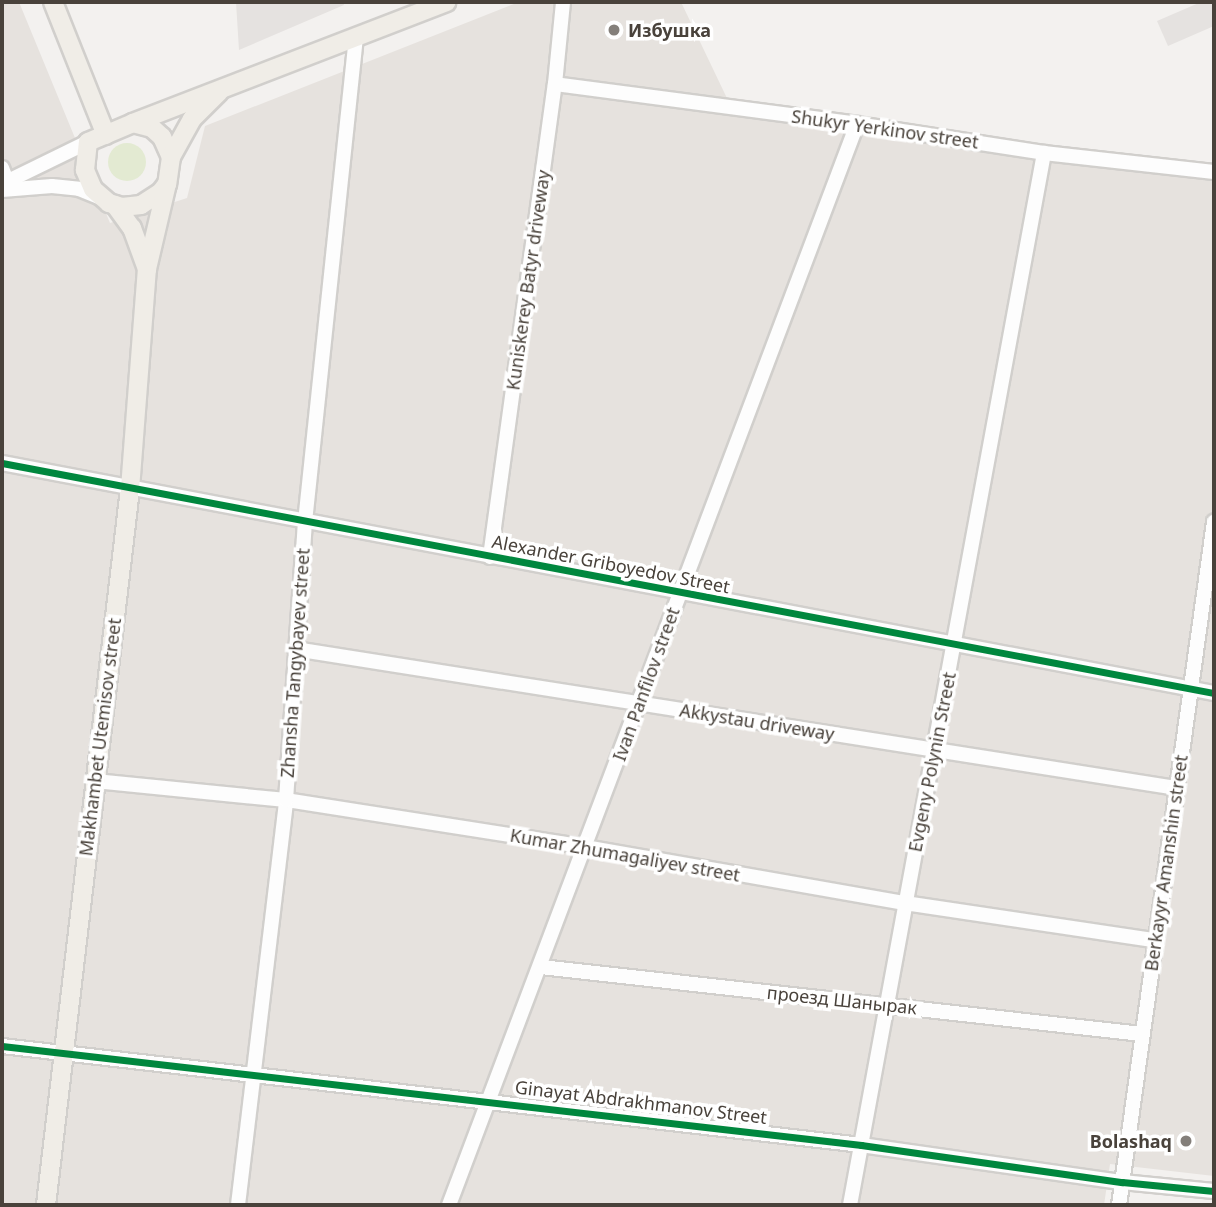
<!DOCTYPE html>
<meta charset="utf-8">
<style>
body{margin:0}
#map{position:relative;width:1216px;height:1207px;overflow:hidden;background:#f3f1ef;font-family:"Noto Sans",sans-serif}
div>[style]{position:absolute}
.residential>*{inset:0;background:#e6e2de}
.green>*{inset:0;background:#e3ead2}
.round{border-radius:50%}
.parking>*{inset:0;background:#e5e2e0}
.roads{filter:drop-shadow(2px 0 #d1cfcc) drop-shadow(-2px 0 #d1cfcc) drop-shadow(0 2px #d1cfcc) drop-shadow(0 -2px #d1cfcc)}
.minor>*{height:14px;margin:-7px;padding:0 7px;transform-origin:7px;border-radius:7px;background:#fdfdfd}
.major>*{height:18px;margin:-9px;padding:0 9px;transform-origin:9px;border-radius:9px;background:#f0ede7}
.cycleway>*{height:7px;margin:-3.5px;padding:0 3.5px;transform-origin:3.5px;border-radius:3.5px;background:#00873e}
.dots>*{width:19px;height:19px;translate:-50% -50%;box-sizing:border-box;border:4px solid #fff;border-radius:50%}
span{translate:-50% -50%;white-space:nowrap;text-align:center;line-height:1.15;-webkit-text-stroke:7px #fff;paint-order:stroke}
.poi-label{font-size:18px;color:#49423b;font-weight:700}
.left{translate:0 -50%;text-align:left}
.right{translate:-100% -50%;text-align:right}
.street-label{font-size:18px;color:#49423b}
.frame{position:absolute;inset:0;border:4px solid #49423b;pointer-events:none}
</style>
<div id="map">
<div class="residential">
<i style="clip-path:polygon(2px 2px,19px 2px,110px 223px,187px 198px,205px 126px,519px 2px,681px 2px,735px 115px,1214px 181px,1214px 1176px,1110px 1164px,1104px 1205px,2px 1205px)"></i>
</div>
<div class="green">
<i class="round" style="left:108px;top:143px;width:38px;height:38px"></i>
</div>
<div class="parking">
<i style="clip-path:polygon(236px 2px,343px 2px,344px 5px,239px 50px)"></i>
<i style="clip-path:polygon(1201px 2px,1214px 2px,1214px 26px,1168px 46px,1157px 21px)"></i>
</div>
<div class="roads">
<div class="minor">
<i style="left:555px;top:84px;width:305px;rotate:7.5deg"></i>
<i style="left:857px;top:124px;width:189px;rotate:8.8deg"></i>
<i style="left:1044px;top:153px;width:171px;rotate:6.4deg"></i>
<i style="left:2px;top:168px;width:14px;rotate:69deg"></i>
<i style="left:2px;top:184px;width:96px;rotate:-26deg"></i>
<i style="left:2px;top:190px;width:50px;rotate:-4.6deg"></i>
<i style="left:52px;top:186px;width:27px;rotate:6deg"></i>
<i style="left:79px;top:189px;width:22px;rotate:22deg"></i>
<i style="left:2px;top:463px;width:1234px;rotate:10.75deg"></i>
<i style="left:490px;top:557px;width:477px;rotate:-82.2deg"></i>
<i style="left:555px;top:84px;width:82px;rotate:-84.4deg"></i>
<i style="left:295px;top:649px;width:893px;rotate:8.96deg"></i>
<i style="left:95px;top:781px;width:192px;rotate:5.7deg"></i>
<i style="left:286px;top:800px;width:304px;rotate:8.9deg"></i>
<i style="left:586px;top:847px;width:324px;rotate:10deg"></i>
<i style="left:905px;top:903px;width:252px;rotate:8.5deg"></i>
<i style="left:541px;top:967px;width:605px;rotate:6.36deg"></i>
<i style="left:2px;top:1046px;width:865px;rotate:6.57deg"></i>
<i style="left:861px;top:1145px;width:264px;rotate:8.1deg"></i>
<i style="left:1122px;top:1182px;width:92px;rotate:5.6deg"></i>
<i style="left:238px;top:1205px;width:408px;rotate:-83.2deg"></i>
<i style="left:286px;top:800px;width:279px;rotate:-86.1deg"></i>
<i style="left:305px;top:522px;width:489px;rotate:-84deg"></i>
<i style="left:449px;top:1205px;width:1155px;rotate:-69.32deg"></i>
<i style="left:850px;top:1205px;width:1070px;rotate:-79.55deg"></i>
<i style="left:1119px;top:1205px;width:690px;rotate:-82.08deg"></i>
</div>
<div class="major">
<i style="left:53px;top:2px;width:143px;rotate:68.3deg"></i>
<i style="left:133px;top:123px;width:20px;rotate:15deg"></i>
<i style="left:152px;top:128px;width:13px;rotate:42deg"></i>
<i style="left:162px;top:137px;width:22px;rotate:66deg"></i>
<i style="left:171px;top:157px;width:27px;rotate:98deg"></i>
<i style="left:167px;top:184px;width:10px;rotate:127deg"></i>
<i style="left:161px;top:192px;width:24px;rotate:147deg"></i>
<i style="left:141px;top:205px;width:19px;rotate:174deg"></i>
<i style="left:122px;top:207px;width:14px;rotate:-163deg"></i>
<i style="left:109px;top:203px;width:21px;rotate:-139deg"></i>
<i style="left:93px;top:189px;width:21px;rotate:-113deg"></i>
<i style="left:85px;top:170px;width:28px;rotate:-84deg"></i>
<i style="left:88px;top:142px;width:49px;rotate:-22.9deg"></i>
<i style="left:133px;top:123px;width:336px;rotate:-21.1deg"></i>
<i style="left:171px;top:157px;width:43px;rotate:-61.1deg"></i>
<i style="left:192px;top:119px;width:38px;rotate:-45deg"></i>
<i style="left:115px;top:205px;width:29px;rotate:54deg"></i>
<i style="left:132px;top:228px;width:44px;rotate:69.9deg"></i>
<i style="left:46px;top:1205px;width:721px;rotate:-83.31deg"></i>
<i style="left:130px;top:489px;width:221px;rotate:-85.6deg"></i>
<i style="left:147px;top:269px;width:87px;rotate:-76.8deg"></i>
</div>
</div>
<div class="cycleway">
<i style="left:2px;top:463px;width:1234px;rotate:10.75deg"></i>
<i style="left:2px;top:1046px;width:865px;rotate:6.57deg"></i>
<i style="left:861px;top:1145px;width:264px;rotate:8.1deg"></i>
<i style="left:1122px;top:1182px;width:92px;rotate:5.6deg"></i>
</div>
<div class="dots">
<i style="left:614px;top:30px;background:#847f7a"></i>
<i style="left:1186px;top:1141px;background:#847f7a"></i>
</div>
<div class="poi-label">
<span class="left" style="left:628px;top:30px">Избушка</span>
<span class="right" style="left:1172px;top:1141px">Bolashaq</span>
</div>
<div class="street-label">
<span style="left:885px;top:129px;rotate:8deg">Shukyr Yerkinov street</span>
<span style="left:528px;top:280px;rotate:-82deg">Kuniskerey Batyr driveway</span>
<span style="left:611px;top:564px;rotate:11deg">Alexander Griboyedov Street</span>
<span style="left:295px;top:663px;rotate:-86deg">Zhansha Tangybayev street</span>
<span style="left:646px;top:684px;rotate:-70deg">Ivan Panfilov street</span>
<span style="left:757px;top:722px;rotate:9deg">Akkystau driveway</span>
<span style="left:100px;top:737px;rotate:-83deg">Makhambet Utemisov street</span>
<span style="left:932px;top:762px;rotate:-79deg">Evgeny Polynin Street</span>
<span style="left:625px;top:855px;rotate:10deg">Kumar Zhumagaliyev street</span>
<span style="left:1166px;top:863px;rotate:-82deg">Berkayyr Amanshin street</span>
<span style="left:842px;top:1000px;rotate:6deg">проезд Шанырак</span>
<span style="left:641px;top:1102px;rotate:7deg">Ginayat Abdrakhmanov Street</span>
</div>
<div class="frame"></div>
</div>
